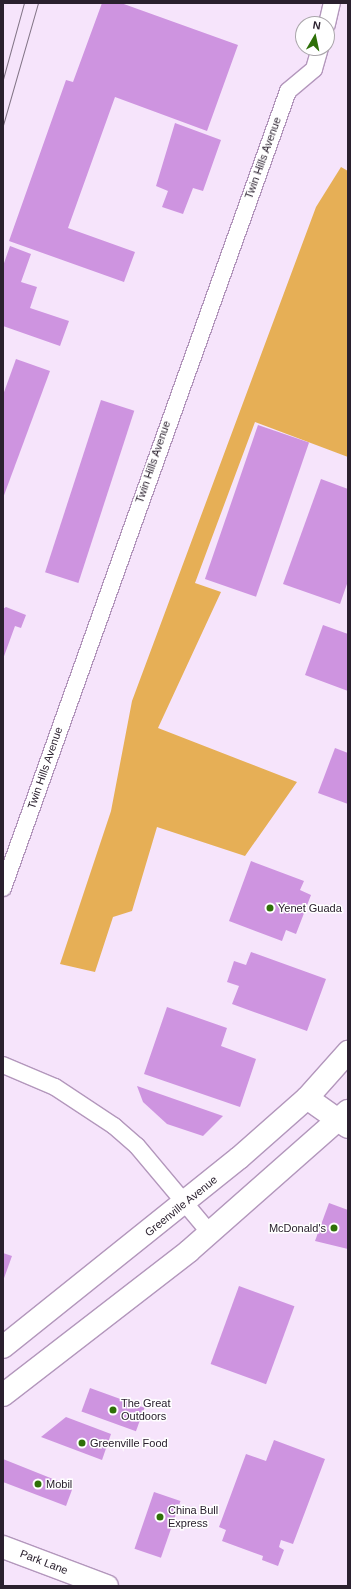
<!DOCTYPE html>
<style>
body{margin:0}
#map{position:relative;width:351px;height:1589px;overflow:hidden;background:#f6e4fb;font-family:Arial,sans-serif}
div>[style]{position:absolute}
.forest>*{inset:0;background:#e6af56}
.building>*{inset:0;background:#ce94e0;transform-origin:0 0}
.roads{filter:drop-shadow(1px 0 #b397bc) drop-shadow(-1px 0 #b397bc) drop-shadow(0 1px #b397bc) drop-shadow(0 -1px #b397bc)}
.street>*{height:16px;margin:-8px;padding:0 8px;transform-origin:8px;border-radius:8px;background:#fff}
.secondary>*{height:22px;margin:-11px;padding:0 11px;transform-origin:11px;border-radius:11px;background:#fff}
.tram>*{height:1px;margin:-0.5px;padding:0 0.5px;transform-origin:0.5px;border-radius:0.5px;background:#827486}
.dots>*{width:11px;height:11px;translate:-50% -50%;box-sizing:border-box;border:2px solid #fff;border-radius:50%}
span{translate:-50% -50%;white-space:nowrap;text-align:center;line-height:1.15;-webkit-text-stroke:3px #fff;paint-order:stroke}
.street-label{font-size:11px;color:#2a202e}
.poi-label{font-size:11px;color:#2a202e}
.left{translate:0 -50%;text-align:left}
.right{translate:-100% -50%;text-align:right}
.frame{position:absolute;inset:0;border:4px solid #2a202e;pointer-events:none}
.north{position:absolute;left:295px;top:16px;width:40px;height:40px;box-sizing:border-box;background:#fff;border:1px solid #aaa6ab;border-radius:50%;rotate:9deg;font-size:11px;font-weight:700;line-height:16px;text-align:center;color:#2a202e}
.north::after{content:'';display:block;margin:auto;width:14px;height:18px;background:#2e7008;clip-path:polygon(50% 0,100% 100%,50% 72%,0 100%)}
</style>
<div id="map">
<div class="forest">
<i style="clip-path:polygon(341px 167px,348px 171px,348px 457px,255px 422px,195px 583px,221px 592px,158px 728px,297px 782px,245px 856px,157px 827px,132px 911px,113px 917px,95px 972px,60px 964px,111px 811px,132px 701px,316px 207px)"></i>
</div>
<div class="building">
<i style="clip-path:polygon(102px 3px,121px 3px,238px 45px,207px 131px,115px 97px,68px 228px,135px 252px,124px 282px,9px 241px,66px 80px,73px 82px)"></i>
<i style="clip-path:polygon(175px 123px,221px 140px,203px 191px,193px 188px,183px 214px,162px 207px,168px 191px,156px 186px)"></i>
<i style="clip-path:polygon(10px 246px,31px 254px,21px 282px,37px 287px,30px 308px,69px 321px,60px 346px,3px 326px,3px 266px)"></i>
<i style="clip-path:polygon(16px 359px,50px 371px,3px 498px,3px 395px)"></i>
<i style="left:101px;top:400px;width:35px;height:181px;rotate:18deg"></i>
<i style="left:258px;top:425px;width:54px;height:163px;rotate:19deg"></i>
<i style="clip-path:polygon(321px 479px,348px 489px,348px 581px,340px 604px,283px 584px)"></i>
<i style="clip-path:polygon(6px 607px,26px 615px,21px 628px,15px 626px,3px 659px,3px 609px)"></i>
<i style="clip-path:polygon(323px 625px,348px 634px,348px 691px,305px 675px)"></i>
<i style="clip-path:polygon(335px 748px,348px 753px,348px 804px,318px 793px)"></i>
<i style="clip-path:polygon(251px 861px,304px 881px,300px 890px,311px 895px,296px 934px,286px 930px,282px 941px,229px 921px)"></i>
<i style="clip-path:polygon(251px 952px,326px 979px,307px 1031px,232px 1004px,239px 986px,227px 982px,234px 961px,246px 965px)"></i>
<i style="clip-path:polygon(167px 1007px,227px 1028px,221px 1046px,256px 1059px,240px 1107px,144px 1074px)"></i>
<i style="clip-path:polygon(137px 1086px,223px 1116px,203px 1136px,167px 1124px,143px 1102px)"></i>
<i style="clip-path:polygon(329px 1203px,348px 1210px,348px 1249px,315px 1241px)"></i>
<i style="clip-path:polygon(3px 1253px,12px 1256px,3px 1281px)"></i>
<i style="left:239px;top:1286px;width:59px;height:83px;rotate:20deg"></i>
<i style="left:90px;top:1388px;width:58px;height:25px;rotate:20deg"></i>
<i style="clip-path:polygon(66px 1417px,111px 1434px,102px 1460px,41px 1437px)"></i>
<i style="clip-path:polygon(274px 1440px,325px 1459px,293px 1544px,281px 1540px,279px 1547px,284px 1550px,278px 1566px,262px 1560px,263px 1556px,222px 1541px,226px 1530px,219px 1527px,246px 1454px,266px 1461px)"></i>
<i style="clip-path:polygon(3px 1459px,73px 1487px,66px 1506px,3px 1482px)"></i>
<i style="left:154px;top:1492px;width:28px;height:60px;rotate:19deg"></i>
</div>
<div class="roads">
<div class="street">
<i style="left:327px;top:24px;width:22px;rotate:-77deg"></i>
<i style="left:3px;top:888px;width:846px;rotate:-70.32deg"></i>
<i style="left:288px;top:91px;width:34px;rotate:-40deg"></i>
<i style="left:314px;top:69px;width:22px;rotate:-74deg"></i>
<i style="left:3px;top:1065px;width:56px;rotate:22.9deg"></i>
<i style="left:55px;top:1087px;width:71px;rotate:33.5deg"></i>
<i style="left:114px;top:1126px;width:30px;rotate:41deg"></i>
<i style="left:137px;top:1146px;width:114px;rotate:50deg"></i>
</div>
<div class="secondary">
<i style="left:307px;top:1098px;width:50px;rotate:35.3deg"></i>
<i style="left:3px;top:1347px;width:302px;rotate:-38.7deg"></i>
<i style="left:239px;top:1158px;width:91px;rotate:-41.4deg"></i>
<i style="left:307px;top:1098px;width:62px;rotate:-48.3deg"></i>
<i style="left:3px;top:1395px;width:235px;rotate:-37.7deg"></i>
<i style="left:189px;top:1251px;width:212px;rotate:-41.4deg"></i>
<i style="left:3px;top:1547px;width:111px;rotate:20.6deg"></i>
</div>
</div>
<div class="tram">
<i style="left:3px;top:79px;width:79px;rotate:-74.6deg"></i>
<i style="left:3px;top:125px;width:127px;rotate:-74deg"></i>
</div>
<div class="dots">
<i style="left:270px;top:908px;background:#2e7008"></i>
<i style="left:334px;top:1228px;background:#2e7008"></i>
<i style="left:113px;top:1410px;background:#2e7008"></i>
<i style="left:82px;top:1443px;background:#2e7008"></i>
<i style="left:38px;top:1484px;background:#2e7008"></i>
<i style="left:160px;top:1517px;background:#2e7008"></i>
</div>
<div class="street-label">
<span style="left:263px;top:158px;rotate:-70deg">Twin Hills Avenue</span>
<span style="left:153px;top:462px;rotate:-71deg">Twin Hills Avenue</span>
<span style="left:45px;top:768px;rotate:-71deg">Twin Hills Avenue</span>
<span style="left:181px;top:1206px;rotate:-39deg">Greenville Avenue</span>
<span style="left:44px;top:1562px;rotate:21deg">Park Lane</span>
</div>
<div class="poi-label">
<span class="left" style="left:278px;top:908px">Yenet Guada</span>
<span class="right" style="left:326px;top:1228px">McDonald's</span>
<span class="left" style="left:121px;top:1410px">The Great<br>Outdoors</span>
<span class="left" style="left:90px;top:1443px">Greenville Food</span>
<span class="left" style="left:46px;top:1484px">Mobil</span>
<span class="left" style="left:168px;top:1517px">China Bull<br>Express</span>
</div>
<div class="frame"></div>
<div class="north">N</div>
</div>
